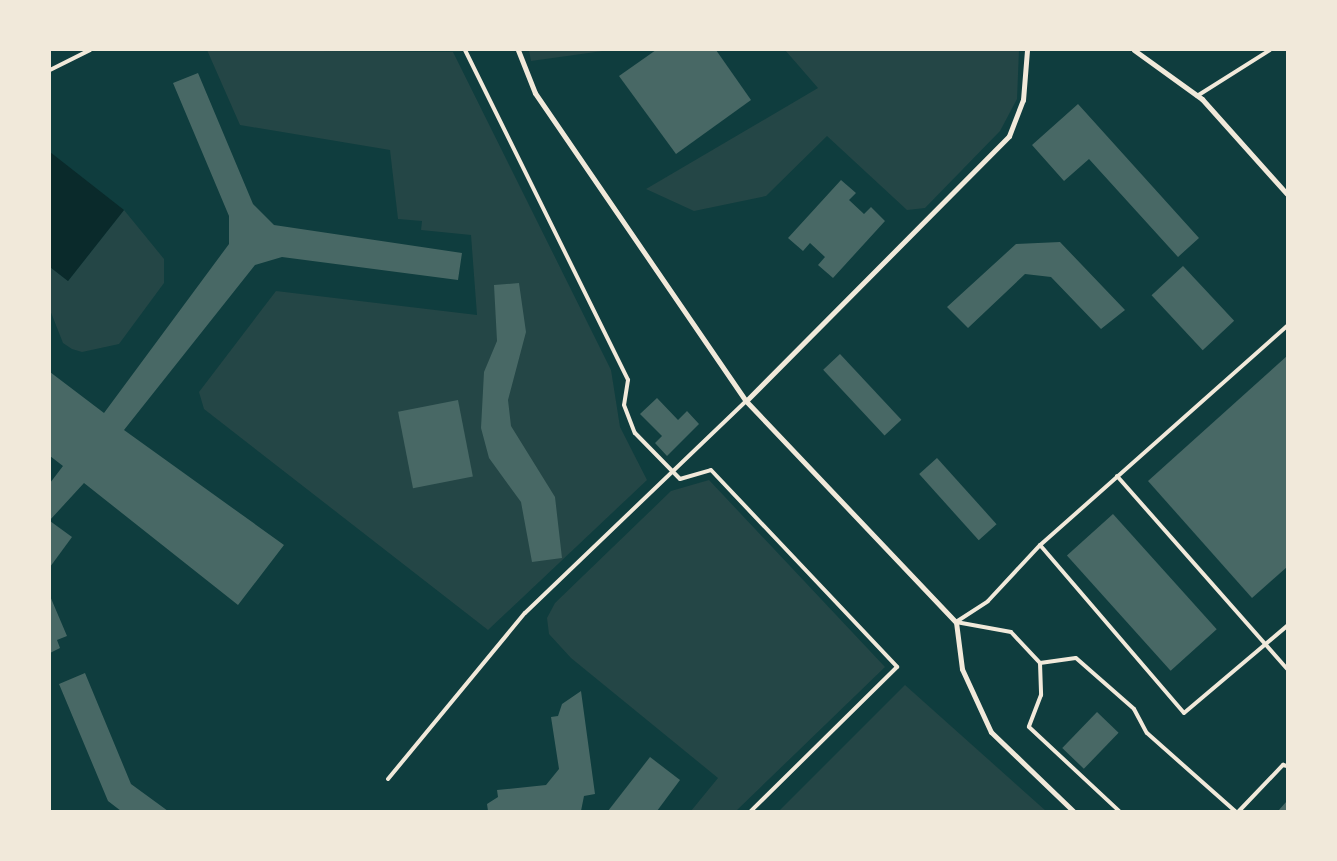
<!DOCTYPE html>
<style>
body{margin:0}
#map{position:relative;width:1337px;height:861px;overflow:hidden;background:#0f3d3e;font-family:Ubuntu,sans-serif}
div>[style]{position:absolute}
.green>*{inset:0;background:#244646}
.water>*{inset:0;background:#0a2a2b}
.building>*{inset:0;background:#486865;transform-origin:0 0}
.service>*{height:4px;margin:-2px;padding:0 2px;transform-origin:2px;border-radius:2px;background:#f1e9da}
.minor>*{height:5px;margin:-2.5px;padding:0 2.5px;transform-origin:2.5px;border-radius:2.5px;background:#f1e9da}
span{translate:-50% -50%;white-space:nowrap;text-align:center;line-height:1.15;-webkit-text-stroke:5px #f1e9da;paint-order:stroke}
.frame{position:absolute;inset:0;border:51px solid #f1e9da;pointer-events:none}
</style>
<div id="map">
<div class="green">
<i style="clip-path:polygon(207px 50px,453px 52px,611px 370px,620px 427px,647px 480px,488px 630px,204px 409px,199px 392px,276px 291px,477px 315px,471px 235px,421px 230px,422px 221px,398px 219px,390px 150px,240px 125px)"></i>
<i style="clip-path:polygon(529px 50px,610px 50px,531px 61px)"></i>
<i style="clip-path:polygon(785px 50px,1019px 50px,1017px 99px,1000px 131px,925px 208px,907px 210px,827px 136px,766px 196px,694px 211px,646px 189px,818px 88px)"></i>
<i style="clip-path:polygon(124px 210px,164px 259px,164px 283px,119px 344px,82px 352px,72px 349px,63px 343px,50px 310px,50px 267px,68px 281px)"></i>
<i style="clip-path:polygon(709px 480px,885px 667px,736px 811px,691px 811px,718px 778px,571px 658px,549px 634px,547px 618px,555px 603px,671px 491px)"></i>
<i style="clip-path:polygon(905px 685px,1046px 811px,779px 811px)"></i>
</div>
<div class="water">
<i style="clip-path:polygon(50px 152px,124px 210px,68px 281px,50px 267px)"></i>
</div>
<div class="building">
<i style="clip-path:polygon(656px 50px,716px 50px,751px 100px,676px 154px,619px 76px)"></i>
<i style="clip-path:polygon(198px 73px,253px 204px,274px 225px,462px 253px,458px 280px,282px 257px,255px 265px,124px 430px,284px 545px,238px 605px,84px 483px,50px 520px,50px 483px,63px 466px,50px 456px,50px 372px,104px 413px,229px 244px,229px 216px,173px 83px)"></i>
<i style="clip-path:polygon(1078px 104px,1199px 238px,1178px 257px,1089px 159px,1064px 181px,1032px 145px)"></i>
<i style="clip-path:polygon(841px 180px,856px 193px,849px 200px,864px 214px,871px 207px,885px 221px,833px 278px,818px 265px,825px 257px,810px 243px,803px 251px,788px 238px)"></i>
<i style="clip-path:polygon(1060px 242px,1125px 310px,1101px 329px,1051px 277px,1025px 274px,968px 328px,947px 307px,1016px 244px)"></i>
<i style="left:1183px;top:266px;width:75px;height:43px;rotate:47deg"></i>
<i style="clip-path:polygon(519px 283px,526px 332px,508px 400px,511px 426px,555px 497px,562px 558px,532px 562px,521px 502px,489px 458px,481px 428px,484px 372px,497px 341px,494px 285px)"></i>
<i style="left:840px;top:354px;width:90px;height:23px;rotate:47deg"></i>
<i style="clip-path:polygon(1287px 356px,1287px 567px,1252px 598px,1148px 481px)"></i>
<i style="clip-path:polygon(657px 398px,678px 420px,687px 411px,699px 424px,667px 456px,655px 443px,662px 436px,640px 414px)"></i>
<i style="left:458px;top:400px;width:78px;height:61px;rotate:79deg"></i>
<i style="left:937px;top:458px;width:89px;height:24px;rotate:48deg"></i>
<i style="left:1113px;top:514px;width:155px;height:62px;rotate:48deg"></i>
<i style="clip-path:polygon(50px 521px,72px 537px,50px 567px)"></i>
<i style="clip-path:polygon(50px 596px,67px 636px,57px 640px,60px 648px,50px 653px)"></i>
<i style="clip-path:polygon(85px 673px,131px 784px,168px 811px,121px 811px,108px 801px,59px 684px)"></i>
<i style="clip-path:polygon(581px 691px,595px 794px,584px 796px,581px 811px,488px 811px,487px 804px,498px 797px,497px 790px,546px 785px,559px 769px,551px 717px,558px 716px,562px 704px)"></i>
<i style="left:1097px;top:712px;width:30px;height:50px;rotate:44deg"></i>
<i style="clip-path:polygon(650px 757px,680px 780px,657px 811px,608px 811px)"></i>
<i style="clip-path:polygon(1287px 801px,1287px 811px,1278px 811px)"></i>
</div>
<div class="service">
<i style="left:465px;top:50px;width:368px;rotate:63.7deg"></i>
<i style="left:628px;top:380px;width:25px;rotate:99deg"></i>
<i style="left:624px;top:405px;width:30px;rotate:69deg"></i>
<i style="left:635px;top:433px;width:64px;rotate:45.6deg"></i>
<i style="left:680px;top:479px;width:32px;rotate:-16deg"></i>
<i style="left:711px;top:470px;width:271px;rotate:46.6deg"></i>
<i style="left:897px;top:667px;width:205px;rotate:135.4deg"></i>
<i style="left:50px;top:70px;width:45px;rotate:-26.6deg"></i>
<i style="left:1197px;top:96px;width:86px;rotate:-32.2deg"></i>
<i style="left:1287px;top:326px;width:330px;rotate:138.4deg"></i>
<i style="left:1040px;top:545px;width:221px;rotate:49.4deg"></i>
<i style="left:1184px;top:713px;width:135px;rotate:-40.2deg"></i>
<i style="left:1117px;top:476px;width:257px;rotate:48.6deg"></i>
<i style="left:956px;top:622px;width:56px;rotate:10.3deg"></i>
<i style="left:1011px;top:632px;width:42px;rotate:46.9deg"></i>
<i style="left:1040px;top:663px;width:32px;rotate:88deg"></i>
<i style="left:1041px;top:695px;width:34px;rotate:111deg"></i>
<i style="left:1029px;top:727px;width:123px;rotate:43deg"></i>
<i style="left:956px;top:622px;width:38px;rotate:-33deg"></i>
<i style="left:988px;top:601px;width:76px;rotate:-47.1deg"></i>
<i style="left:1040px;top:663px;width:36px;rotate:-8deg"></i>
<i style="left:1076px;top:658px;width:77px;rotate:41.3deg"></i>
<i style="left:1134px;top:709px;width:27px;rotate:62deg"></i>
<i style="left:1147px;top:733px;width:118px;rotate:41.6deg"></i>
<i style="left:388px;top:779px;width:215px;rotate:-50.5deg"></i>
<i style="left:525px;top:613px;width:306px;rotate:-43.8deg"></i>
<i style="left:1239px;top:811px;width:64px;rotate:-46.3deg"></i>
<i style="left:1283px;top:765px;width:4px;rotate:14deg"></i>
</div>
<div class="minor">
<i style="left:518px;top:50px;width:46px;rotate:68.4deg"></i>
<i style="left:535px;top:93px;width:373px;rotate:55.6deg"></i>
<i style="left:746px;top:401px;width:305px;rotate:46.5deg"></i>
<i style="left:956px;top:622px;width:47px;rotate:82.7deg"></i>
<i style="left:962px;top:669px;width:69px;rotate:65.3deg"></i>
<i style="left:991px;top:732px;width:114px;rotate:43.9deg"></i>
<i style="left:1134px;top:50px;width:84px;rotate:35.8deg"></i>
<i style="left:1202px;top:99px;width:127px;rotate:48.2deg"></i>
<i style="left:746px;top:401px;width:373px;rotate:-45.2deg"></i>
<i style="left:1009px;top:136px;width:39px;rotate:-69deg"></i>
<i style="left:1023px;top:100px;width:50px;rotate:-85.4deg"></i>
</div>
<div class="frame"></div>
</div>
